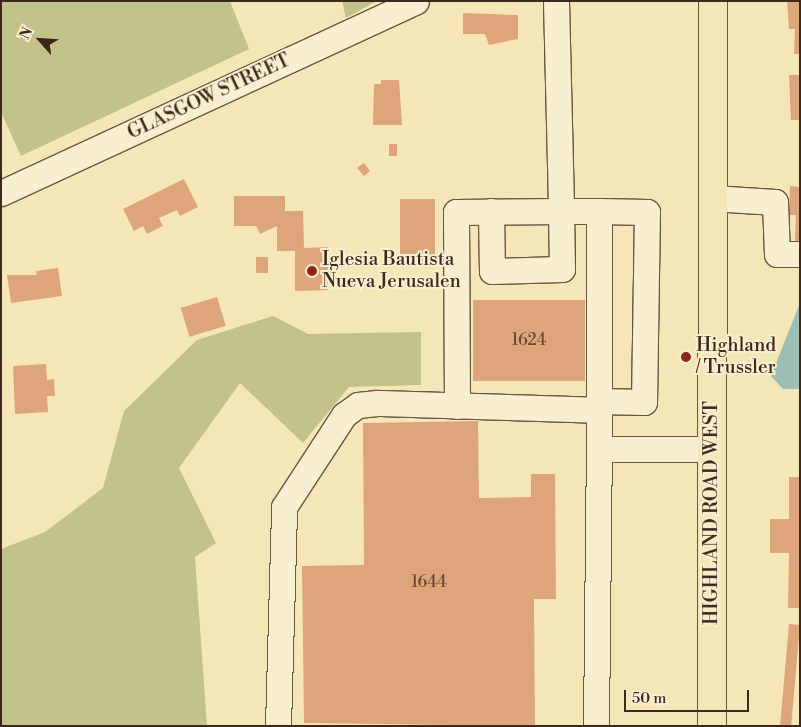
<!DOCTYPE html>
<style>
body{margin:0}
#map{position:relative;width:801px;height:727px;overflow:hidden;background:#f5e6b7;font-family:"Libre Bodoni",serif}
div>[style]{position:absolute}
.green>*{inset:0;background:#c1c38a}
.water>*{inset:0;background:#9dbeb4}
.building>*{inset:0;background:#dda579;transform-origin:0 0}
.roads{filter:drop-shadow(1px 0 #6c5744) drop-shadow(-1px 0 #6c5744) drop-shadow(0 1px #6c5744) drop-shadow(0 -1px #6c5744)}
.minor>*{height:25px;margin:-12.5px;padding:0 12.5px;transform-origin:12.5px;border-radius:12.5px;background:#f8efd0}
.major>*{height:28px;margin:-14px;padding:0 14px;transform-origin:14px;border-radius:14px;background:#f5e6b7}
.dots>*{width:14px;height:14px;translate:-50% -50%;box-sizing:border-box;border:2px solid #f8efd0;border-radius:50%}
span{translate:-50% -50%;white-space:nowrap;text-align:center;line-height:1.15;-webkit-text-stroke:4px #f8efd0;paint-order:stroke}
.number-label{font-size:16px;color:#664634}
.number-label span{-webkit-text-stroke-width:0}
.street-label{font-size:19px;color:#3e271d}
.poi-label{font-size:19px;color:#3e271d}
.left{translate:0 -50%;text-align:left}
.frame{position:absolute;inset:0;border:2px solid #3e271d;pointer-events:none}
.north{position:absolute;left:15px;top:15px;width:50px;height:50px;-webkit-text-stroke:4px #f8efd0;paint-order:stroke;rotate:296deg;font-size:14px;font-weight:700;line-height:20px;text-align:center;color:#3e271d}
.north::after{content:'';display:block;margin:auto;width:18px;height:22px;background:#3e271d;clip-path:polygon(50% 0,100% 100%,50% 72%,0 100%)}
.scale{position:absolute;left:624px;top:690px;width:125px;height:22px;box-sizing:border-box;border:2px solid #3e271d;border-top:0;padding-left:6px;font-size:15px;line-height:18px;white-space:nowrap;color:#3e271d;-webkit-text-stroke:4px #f8efd0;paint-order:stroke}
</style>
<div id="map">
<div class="green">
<i style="clip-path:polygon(1px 1px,230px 1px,249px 49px,21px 156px,1px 112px)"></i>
<i style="clip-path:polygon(342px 1px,377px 1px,346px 18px)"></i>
<i style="clip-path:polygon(273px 316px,308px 334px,421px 332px,421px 385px,349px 387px,303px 443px,240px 383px,179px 468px,216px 543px,195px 557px,207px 726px,1px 726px,1px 549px,45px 532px,103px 488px,124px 411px,197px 340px)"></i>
</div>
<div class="water">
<i style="clip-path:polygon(800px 303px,800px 389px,783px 389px,771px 376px)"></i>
</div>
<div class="building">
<i style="clip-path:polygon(787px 1px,800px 1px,800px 54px,794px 54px,795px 29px,789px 29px)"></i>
<i style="clip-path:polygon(463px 13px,518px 15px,518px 39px,489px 45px,485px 34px,463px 34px)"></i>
<i style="clip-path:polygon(789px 75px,800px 75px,800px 120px,791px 120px)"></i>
<i style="clip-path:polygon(381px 80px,399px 80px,402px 125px,373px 125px,374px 84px,381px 84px)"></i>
<i style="left:389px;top:144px;width:8px;height:12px"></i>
<i style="clip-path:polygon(364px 163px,370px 171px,364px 176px,357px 168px)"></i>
<i style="clip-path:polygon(184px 179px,198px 207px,180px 216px,177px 210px,159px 218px,163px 226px,147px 234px,143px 226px,134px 231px,123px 209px)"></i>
<i style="clip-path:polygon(790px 186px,800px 187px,800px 241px,795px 241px,796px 215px,789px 215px)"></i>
<i style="clip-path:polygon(234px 196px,285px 196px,285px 211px,303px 211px,304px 248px,328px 247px,328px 290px,295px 291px,295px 251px,277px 251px,277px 226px,260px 234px,256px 226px,234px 226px)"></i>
<i style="left:400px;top:199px;width:35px;height:63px"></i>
<i style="left:256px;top:257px;width:12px;height:16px"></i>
<i style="clip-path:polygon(58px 268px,62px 296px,11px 303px,7px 275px,37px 275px,36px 271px)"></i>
<i style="left:217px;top:297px;width:30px;height:38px;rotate:73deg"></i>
<i style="left:473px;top:300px;width:112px;height:81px"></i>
<i style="clip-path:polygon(46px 364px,47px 380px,54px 379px,55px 396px,47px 396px,48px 412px,15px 414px,13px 366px)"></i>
<i style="clip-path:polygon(478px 421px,479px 498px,531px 497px,531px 474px,555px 474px,556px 599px,534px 599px,535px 726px,304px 723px,302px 566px,364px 565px,363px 423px)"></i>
<i style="clip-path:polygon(789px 477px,800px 477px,800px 608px,788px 608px,789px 553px,770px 553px,770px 519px,789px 519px)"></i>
<i style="left:789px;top:624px;width:11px;height:102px;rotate:5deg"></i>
</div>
<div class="roads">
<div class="minor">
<i style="left:556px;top:1px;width:210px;rotate:88.6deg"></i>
<i style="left:561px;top:211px;width:38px"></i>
<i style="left:599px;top:211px;width:238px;rotate:90deg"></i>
<i style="left:1px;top:193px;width:457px;rotate:-24.8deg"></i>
<i style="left:712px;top:198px;width:63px;rotate:3.6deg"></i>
<i style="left:775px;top:202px;width:52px;rotate:87.8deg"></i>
<i style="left:777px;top:254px;width:23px"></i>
<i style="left:599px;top:401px;width:45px;rotate:1.3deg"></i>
<i style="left:644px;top:402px;width:190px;rotate:-89.1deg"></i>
<i style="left:647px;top:212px;width:48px;rotate:-178.8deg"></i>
<i style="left:457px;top:406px;width:194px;rotate:-90.3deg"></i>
<i style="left:456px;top:212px;width:105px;rotate:-0.5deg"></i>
<i style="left:561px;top:211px;width:58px;rotate:89deg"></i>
<i style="left:562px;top:269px;width:70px;rotate:178.4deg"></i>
<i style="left:492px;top:271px;width:60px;rotate:-91deg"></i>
<i style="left:278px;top:726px;width:219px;rotate:-88.4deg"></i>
<i style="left:284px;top:507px;width:110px;rotate:-56.9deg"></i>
<i style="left:344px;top:415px;width:17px;rotate:-36deg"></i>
<i style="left:358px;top:405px;width:19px;rotate:-6deg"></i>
<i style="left:377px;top:403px;width:222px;rotate:1.8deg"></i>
<i style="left:596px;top:726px;width:277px;rotate:-89.4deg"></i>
<i style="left:599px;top:449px;width:113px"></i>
</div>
<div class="major">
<i style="left:712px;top:726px;width:725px;rotate:-89.92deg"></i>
</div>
</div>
<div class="dots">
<i style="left:312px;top:271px;background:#8f2418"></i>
<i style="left:686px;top:357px;background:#8f2418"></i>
</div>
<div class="number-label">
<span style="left:529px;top:340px">1624</span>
<span style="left:429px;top:582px">1644</span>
</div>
<div class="street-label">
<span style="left:209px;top:97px;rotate:-25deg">GLASGOW STREET</span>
<span style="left:712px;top:513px;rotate:-90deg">HIGHLAND ROAD WEST</span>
</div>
<div class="poi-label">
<span class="left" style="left:322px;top:271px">Iglesia Bautista<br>Nueva Jerusalen</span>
<span class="left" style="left:696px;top:357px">Highland<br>/ Trussler</span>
</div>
<div class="frame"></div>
<div class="north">N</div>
<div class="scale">50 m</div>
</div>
